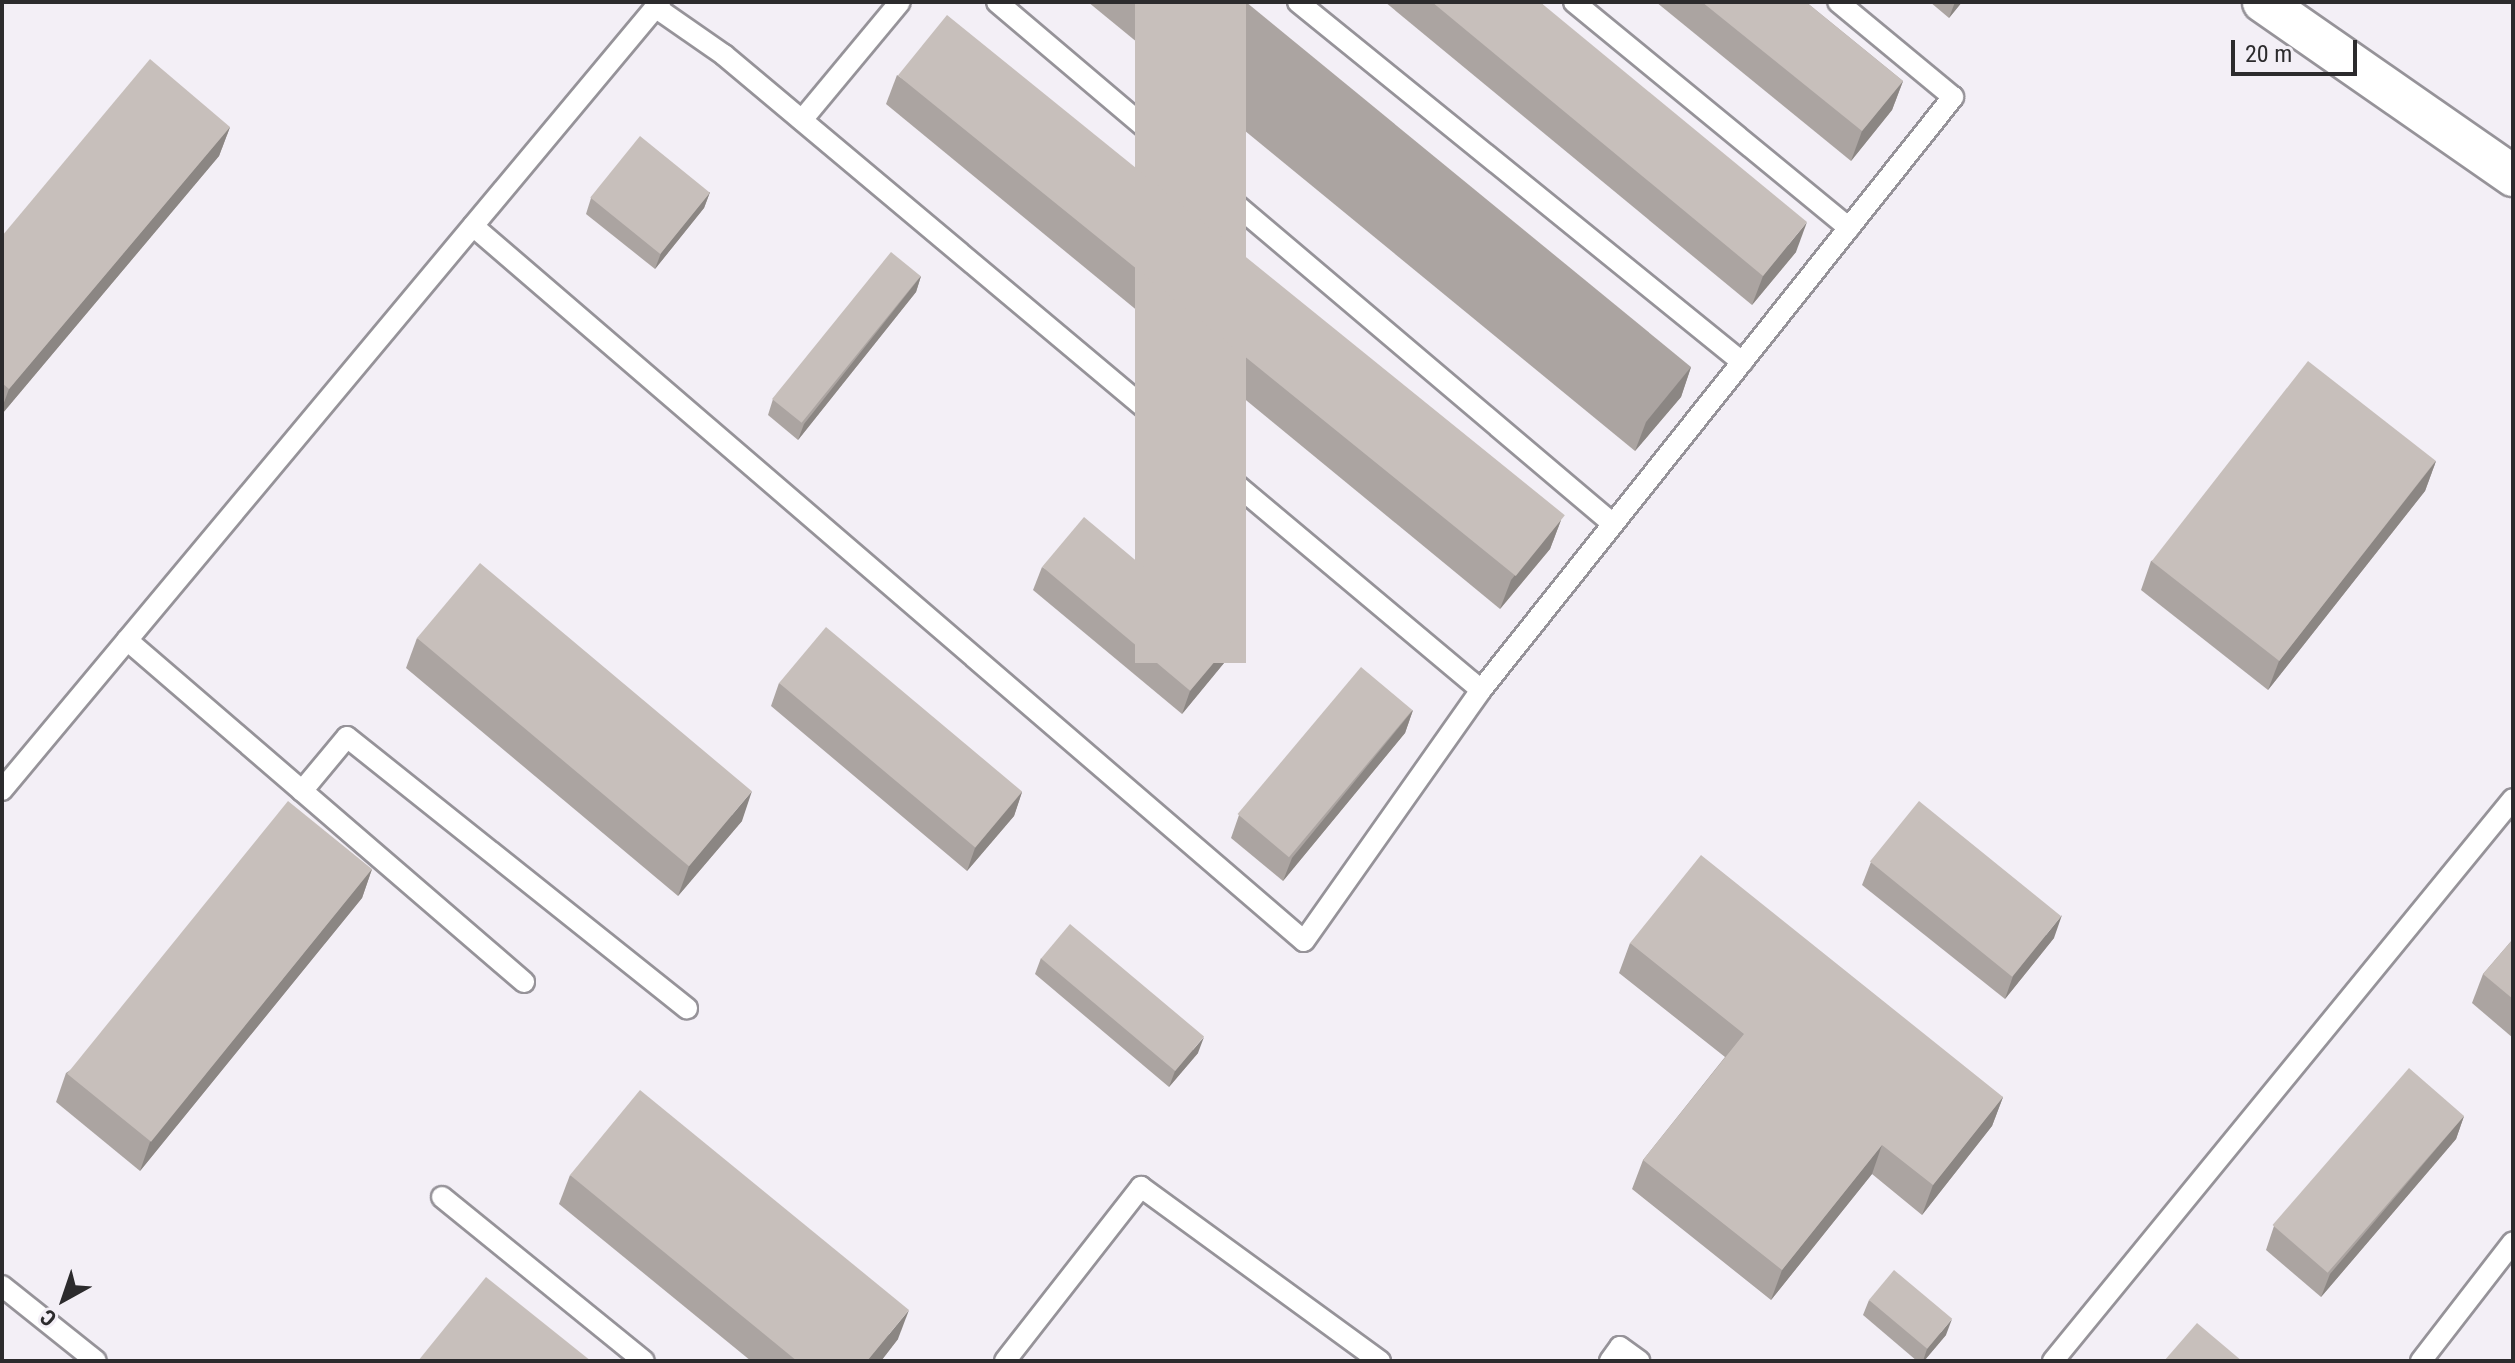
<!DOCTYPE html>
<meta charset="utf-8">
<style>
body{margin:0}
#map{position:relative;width:2515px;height:1363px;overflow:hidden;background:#f3eff6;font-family:"Roboto Condensed",sans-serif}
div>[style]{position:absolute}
.roads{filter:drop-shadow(2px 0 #969399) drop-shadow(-2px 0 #969399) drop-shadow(0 2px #969399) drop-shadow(0 -2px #969399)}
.lane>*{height:20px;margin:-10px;padding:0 10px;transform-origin:10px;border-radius:10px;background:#fff}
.street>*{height:40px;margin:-20px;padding:0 20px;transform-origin:20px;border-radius:20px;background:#fff}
.wall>*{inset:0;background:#aba4a1}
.shaded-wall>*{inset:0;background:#8b8683}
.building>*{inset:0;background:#c7bfbb;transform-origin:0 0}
span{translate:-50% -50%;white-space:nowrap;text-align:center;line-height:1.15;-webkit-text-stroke:7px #f3eff6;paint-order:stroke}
.frame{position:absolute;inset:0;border:4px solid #2c2b2d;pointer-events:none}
.north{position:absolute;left:24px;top:1259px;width:80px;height:80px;-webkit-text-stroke:6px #f3eff6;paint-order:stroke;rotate:220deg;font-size:22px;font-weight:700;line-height:32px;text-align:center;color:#2c2b2d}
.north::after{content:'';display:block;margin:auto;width:28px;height:36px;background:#2c2b2d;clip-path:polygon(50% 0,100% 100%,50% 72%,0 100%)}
.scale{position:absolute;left:2231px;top:40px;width:126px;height:36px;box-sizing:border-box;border:4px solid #2c2b2d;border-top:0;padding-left:10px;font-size:24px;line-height:28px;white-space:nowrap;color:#2c2b2d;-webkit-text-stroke:6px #f3eff6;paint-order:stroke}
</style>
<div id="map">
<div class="roads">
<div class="lane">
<i style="left:997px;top:2px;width:807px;rotate:40.28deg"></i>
<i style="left:1298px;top:2px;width:572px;rotate:39.04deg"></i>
<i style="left:1574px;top:2px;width:356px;rotate:39.4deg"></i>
<i style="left:655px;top:7px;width:84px;rotate:34.8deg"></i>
<i style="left:724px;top:55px;width:988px;rotate:39.99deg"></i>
<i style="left:802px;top:120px;width:153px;rotate:-50.3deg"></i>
<i style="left:473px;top:226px;width:1096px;rotate:40.71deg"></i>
<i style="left:1304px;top:941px;width:307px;rotate:-54.8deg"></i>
<i style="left:1481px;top:690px;width:758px;rotate:-51.48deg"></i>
<i style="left:1953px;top:97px;width:149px;rotate:-140.4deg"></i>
<i style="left:127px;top:640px;width:524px;rotate:40.74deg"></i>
<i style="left:2px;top:790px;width:1027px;rotate:-50.14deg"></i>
<i style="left:302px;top:791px;width:70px;rotate:-50.2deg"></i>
<i style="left:347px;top:737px;width:435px;rotate:38.6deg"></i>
<i style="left:442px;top:1197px;width:260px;rotate:39.1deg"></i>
<i style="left:2px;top:1286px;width:120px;rotate:38.6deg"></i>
<i style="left:1005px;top:1361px;width:221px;rotate:-52deg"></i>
<i style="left:1141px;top:1187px;width:296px;rotate:36.1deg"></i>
<i style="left:1610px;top:1361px;width:17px;rotate:-54deg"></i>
<i style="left:1620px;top:1347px;width:24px;rotate:36deg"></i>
<i style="left:2053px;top:1361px;width:726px;rotate:-50.7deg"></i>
<i style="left:2421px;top:1361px;width:150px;rotate:-52.3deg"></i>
</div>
<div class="street">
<i style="left:2263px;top:2px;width:305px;rotate:34.8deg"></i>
</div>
</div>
<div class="wall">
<i style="clip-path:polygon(1088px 2px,1246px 2px,1691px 367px,1681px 397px,1635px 451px)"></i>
<i style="clip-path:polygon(1385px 2px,1540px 2px,1796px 252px,1752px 305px)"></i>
<i style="clip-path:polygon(1656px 2px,1806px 2px,1903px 81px,1892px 110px,1851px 161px)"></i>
<i style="clip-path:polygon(1930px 2px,1962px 2px,1949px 18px)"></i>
<i style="clip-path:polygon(897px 75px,1561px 520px,1550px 549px,1500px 609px,886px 104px)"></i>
<i style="clip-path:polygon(230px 127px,219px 156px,2px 414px,2px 236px)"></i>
<i style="clip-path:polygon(710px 192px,704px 208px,655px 269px,586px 214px,591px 198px)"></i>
<i style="clip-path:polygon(921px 276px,916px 292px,798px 440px,768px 415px,773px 399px)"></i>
<i style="clip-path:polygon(2436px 461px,2425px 491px,2268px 690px,2141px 590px,2151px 561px)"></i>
<i style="clip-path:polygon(1042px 567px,1224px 663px,1182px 714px,1033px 590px)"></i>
<i style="clip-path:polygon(417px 638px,742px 821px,678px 896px,406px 668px)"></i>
<i style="clip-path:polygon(779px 683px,1022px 792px,1014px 816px,967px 871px,771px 706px)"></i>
<i style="clip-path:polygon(1413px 710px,1405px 733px,1283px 881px,1231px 838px,1239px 815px)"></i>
<i style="clip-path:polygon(1871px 862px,2054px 938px,2005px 999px,1862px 885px)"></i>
<i style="clip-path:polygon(372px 869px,362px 898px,140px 1171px,56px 1102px,66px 1073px)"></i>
<i style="clip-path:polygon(2513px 939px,2513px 1038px,2472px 1003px,2483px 974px)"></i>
<i style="clip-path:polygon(1630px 943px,2003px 1097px,1992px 1126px,1922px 1215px,1872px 1174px,1771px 1300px,1632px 1189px,1643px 1160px,1725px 1057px,1619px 973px)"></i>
<i style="clip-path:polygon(1041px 958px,1198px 1053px,1169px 1087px,1035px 974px)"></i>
<i style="clip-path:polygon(2464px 1116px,2456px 1139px,2321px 1297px,2266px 1250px,2274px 1226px)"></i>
<i style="clip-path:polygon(570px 1175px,898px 1339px,881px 1361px,751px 1361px,559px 1204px)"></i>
<i style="clip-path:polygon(1869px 1300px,1946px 1335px,1924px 1361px,1917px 1361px,1863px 1315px)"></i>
</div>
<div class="shaded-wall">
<i style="clip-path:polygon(1955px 2px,1962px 2px,1949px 18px)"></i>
<i style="clip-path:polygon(1903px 81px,1892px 110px,1851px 161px,1862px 131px)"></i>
<i style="clip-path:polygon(230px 127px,219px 156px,2px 414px,2px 408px,9px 389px)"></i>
<i style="clip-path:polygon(710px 192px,704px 208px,655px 269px,661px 253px)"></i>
<i style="clip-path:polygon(1807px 222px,1796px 252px,1752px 305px,1763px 276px)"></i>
<i style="clip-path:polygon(921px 276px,916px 292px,798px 440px,804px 424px)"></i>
<i style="clip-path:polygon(1691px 367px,1681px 397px,1635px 451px,1646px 422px)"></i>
<i style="clip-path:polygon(2436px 461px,2425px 491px,2268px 690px,2279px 661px)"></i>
<i style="clip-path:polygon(1561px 520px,1550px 549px,1500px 609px,1511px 580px)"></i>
<i style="clip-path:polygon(1233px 640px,1224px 663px,1182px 714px,1190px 691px)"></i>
<i style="clip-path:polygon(1413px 710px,1405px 733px,1283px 881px,1292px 858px)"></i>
<i style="clip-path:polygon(752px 791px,742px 821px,678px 896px,689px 866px)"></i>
<i style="clip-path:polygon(1022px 792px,1014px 816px,967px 871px,975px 848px)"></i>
<i style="clip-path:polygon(372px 869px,362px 898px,140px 1171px,150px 1142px)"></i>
<i style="clip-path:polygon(2062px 915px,2054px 938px,2005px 999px,2013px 976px)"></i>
<i style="clip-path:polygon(1204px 1037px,1198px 1053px,1169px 1087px,1175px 1071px)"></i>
<i style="clip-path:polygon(2003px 1097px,1992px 1126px,1922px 1215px,1933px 1185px)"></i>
<i style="clip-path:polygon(2464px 1116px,2456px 1139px,2321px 1297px,2330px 1274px)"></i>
<i style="clip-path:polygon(1882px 1145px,1872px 1174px,1771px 1300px,1782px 1270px)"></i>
<i style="clip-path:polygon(909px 1310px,898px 1339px,881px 1361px,867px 1361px)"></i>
<i style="clip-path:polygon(1952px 1319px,1946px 1335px,1924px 1361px,1923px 1361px,1927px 1349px)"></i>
</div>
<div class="building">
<i style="left:1135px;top:2px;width:111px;height:661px"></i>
<i style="clip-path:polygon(1432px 2px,1540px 2px,1807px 222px,1763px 276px)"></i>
<i style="clip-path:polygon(1702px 2px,1806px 2px,1903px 81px,1862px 131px)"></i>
<i style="left:947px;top:15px;width:795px;height:78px;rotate:39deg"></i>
<i style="clip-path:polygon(150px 59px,230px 127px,9px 389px,2px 383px,2px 236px)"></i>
<i style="left:640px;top:136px;width:90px;height:79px;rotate:39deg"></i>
<i style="left:891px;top:252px;width:38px;height:189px;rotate:39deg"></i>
<i style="left:2308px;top:361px;width:162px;height:254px;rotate:38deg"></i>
<i style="left:1084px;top:517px;width:193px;height:65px;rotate:40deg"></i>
<i style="left:480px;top:563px;width:355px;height:98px;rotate:40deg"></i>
<i style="left:826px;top:627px;width:256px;height:73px;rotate:40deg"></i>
<i style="left:1361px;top:667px;width:67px;height:192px;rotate:40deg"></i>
<i style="left:288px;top:801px;width:108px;height:351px;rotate:39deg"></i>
<i style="left:1919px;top:801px;width:183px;height:78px;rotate:39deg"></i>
<i style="clip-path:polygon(1701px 855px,2003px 1097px,1933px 1185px,1882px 1145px,1782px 1270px,1643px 1160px,1744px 1034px,1630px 943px)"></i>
<i style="left:1070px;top:924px;width:175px;height:45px;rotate:40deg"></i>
<i style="clip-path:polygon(2513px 939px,2513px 999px,2483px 974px)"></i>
<i style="left:2409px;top:1068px;width:73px;height:208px;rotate:41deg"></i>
<i style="clip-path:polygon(640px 1090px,909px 1310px,867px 1361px,797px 1361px,570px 1175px)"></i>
<i style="left:1894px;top:1270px;width:76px;height:39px;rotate:40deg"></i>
<i style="clip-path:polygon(486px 1277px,591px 1361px,418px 1361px)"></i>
<i style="clip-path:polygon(2197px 1323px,2242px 1361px,2164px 1361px)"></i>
</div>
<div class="frame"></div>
<div class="north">С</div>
<div class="scale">20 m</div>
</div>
